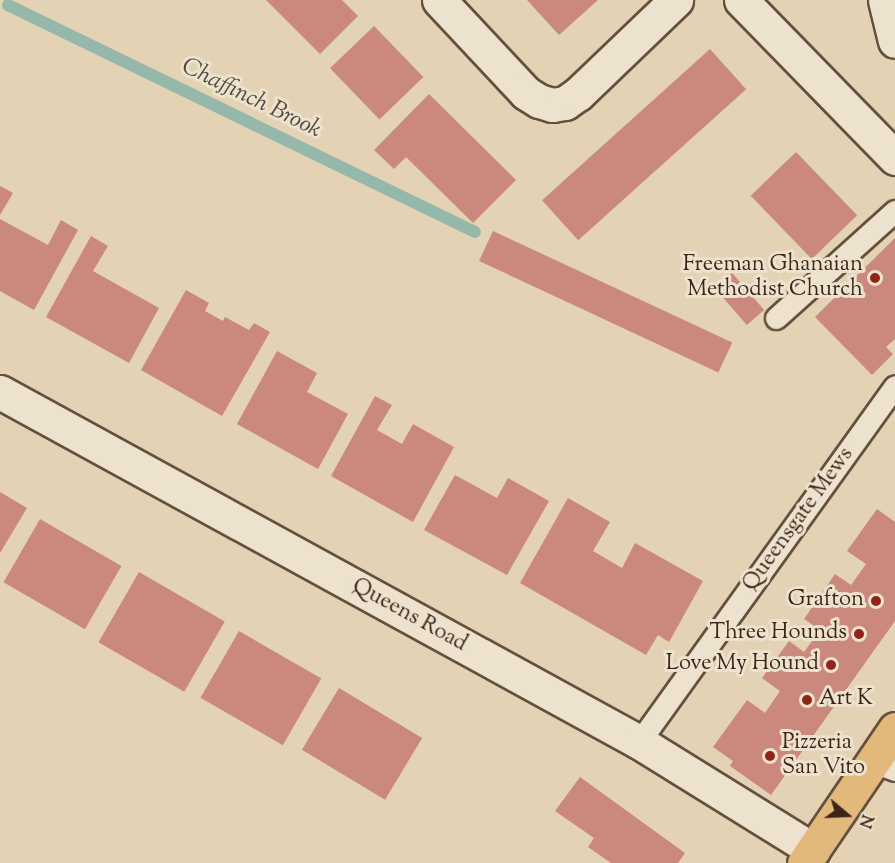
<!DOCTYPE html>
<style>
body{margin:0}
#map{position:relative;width:895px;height:863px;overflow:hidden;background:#e3d2b3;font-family:"Sorts Mill Goudy",serif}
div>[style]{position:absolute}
.stream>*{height:12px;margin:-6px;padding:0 6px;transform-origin:6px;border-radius:6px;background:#95b8ab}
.building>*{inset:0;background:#cb887d;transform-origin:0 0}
.roads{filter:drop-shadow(2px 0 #65503f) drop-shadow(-2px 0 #65503f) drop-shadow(0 2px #65503f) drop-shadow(0 -2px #65503f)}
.service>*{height:21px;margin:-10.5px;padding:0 10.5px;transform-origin:10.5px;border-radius:10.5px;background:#ede2ce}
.minor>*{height:33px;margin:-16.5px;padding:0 16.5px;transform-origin:16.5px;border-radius:16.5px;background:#ede2ce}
.primary>*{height:33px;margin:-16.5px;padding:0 16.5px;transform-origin:16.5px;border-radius:16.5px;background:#e2b97a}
.dots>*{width:16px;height:16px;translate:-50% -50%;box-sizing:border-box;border:3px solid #ede2ce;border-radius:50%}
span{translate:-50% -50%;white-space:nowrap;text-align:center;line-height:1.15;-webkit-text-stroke:6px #ede2ce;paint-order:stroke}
.poi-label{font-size:22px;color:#3b2418}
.right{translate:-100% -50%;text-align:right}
.left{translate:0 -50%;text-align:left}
.street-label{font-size:22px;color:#3b2418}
.water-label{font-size:24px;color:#52493d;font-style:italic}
.north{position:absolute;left:817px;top:785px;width:60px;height:60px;-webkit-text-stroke:4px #ede2ce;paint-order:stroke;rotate:109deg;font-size:16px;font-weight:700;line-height:24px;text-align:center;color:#3b2418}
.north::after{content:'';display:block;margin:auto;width:21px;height:27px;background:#3b2418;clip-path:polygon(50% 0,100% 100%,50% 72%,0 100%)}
</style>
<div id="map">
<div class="stream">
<i style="left:8px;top:5px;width:519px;rotate:25.92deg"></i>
</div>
<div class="building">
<i style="clip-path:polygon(266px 0,342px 0,358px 16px,320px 54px)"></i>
<i style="clip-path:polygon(527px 0,598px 0,559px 35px)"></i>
<i style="left:374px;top:26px;width:71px;height:61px;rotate:46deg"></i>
<i style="left:710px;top:49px;width:54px;height:226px;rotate:48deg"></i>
<i style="clip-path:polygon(429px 94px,516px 180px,473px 223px,406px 157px,394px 169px,374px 150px)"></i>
<i style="left:796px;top:152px;width:88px;height:63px;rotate:46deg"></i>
<i style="clip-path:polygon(0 186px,13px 193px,0 215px)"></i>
<i style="clip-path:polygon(0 219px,48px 245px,61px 220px,78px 230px,34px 310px,0 291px)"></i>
<i style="left:493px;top:231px;width:264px;height:33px;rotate:25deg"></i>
<i style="clip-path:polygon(91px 236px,108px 246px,93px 271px,159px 308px,129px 363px,46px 317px)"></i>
<i style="clip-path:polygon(895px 238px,895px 339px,886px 347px,893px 354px,872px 375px,815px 317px)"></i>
<i style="left:732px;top:273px;width:49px;height:23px;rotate:49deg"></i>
<i style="clip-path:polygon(186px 290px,209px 303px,205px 311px,223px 321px,225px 317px,249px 330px,254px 323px,270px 332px,222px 416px,141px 370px)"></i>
<i style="clip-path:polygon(277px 351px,317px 373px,307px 392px,348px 414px,318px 469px,237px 424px)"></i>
<i style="clip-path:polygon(375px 396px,392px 405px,377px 430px,402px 444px,413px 424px,454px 447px,413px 522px,331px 476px)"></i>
<i style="clip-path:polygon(455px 475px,497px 498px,508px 478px,549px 501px,507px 575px,424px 530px)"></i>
<i style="clip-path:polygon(0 492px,27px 508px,0 553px)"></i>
<i style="clip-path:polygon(568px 498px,610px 522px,593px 551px,622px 568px,635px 543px,703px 581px,669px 642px,658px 635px,646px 655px,520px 583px)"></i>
<i style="clip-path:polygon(877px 509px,895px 522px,895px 621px,771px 795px,730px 766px,733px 761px,713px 747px,747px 700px,765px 713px,780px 691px,762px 678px,789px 641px,804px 652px,820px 630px,804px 619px,835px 574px,851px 585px,866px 564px,847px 551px)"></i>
<i style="left:40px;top:519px;width:94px;height:73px;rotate:30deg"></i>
<i style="left:139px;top:572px;width:99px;height:81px;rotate:30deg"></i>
<i style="left:239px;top:631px;width:95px;height:77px;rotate:30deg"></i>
<i style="left:339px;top:688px;width:97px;height:72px;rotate:31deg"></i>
<i style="clip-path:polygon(580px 777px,685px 853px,678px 863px,611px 863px,588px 847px,594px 838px,555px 811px)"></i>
</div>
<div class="roads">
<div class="service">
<i style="left:776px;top:318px;width:160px;rotate:-42deg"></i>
<i style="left:639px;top:742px;width:438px;rotate:-54.3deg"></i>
<i style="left:873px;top:762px;width:23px;rotate:20deg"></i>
</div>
<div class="minor">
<i style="left:439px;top:0;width:127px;rotate:46.9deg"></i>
<i style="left:526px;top:93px;width:15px;rotate:32deg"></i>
<i style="left:539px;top:101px;width:14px;rotate:17deg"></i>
<i style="left:552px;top:105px;width:13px;rotate:-9deg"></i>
<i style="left:565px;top:103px;width:16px;rotate:-35deg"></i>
<i style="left:578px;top:94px;width:136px;rotate:-43.8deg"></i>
<i style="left:741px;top:0;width:221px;rotate:45.7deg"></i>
<i style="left:885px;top:0;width:42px;rotate:76.3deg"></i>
<i style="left:0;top:392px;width:729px;rotate:28.71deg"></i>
<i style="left:639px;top:742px;width:205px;rotate:31.8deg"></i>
</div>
<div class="primary">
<i style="left:804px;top:863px;width:162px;rotate:-55.8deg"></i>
</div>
</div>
<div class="dots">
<i style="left:875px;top:278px;background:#8f2418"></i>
<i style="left:876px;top:601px;background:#8f2418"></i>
<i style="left:859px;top:634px;background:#8f2418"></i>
<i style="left:831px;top:665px;background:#8f2418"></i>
<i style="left:807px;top:700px;background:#8f2418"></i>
<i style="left:770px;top:756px;background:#8f2418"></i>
</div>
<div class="poi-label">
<span class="right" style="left:863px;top:278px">Freeman Ghanaian<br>Methodist Church</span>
<span class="right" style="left:864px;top:601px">Grafton</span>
<span class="right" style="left:847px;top:634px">Three Hounds</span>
<span class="right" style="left:819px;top:665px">Love My Hound</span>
<span class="left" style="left:819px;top:700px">Art K</span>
<span class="left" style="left:782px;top:756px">Pizzeria<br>San Vito</span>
</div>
<div class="street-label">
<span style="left:799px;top:520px;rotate:-54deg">Queensgate Mews</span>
<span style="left:409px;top:616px;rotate:29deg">Queens Road</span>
</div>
<div class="water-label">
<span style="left:251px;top:99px;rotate:26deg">Chaffinch Brook</span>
</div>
<div class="north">N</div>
</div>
